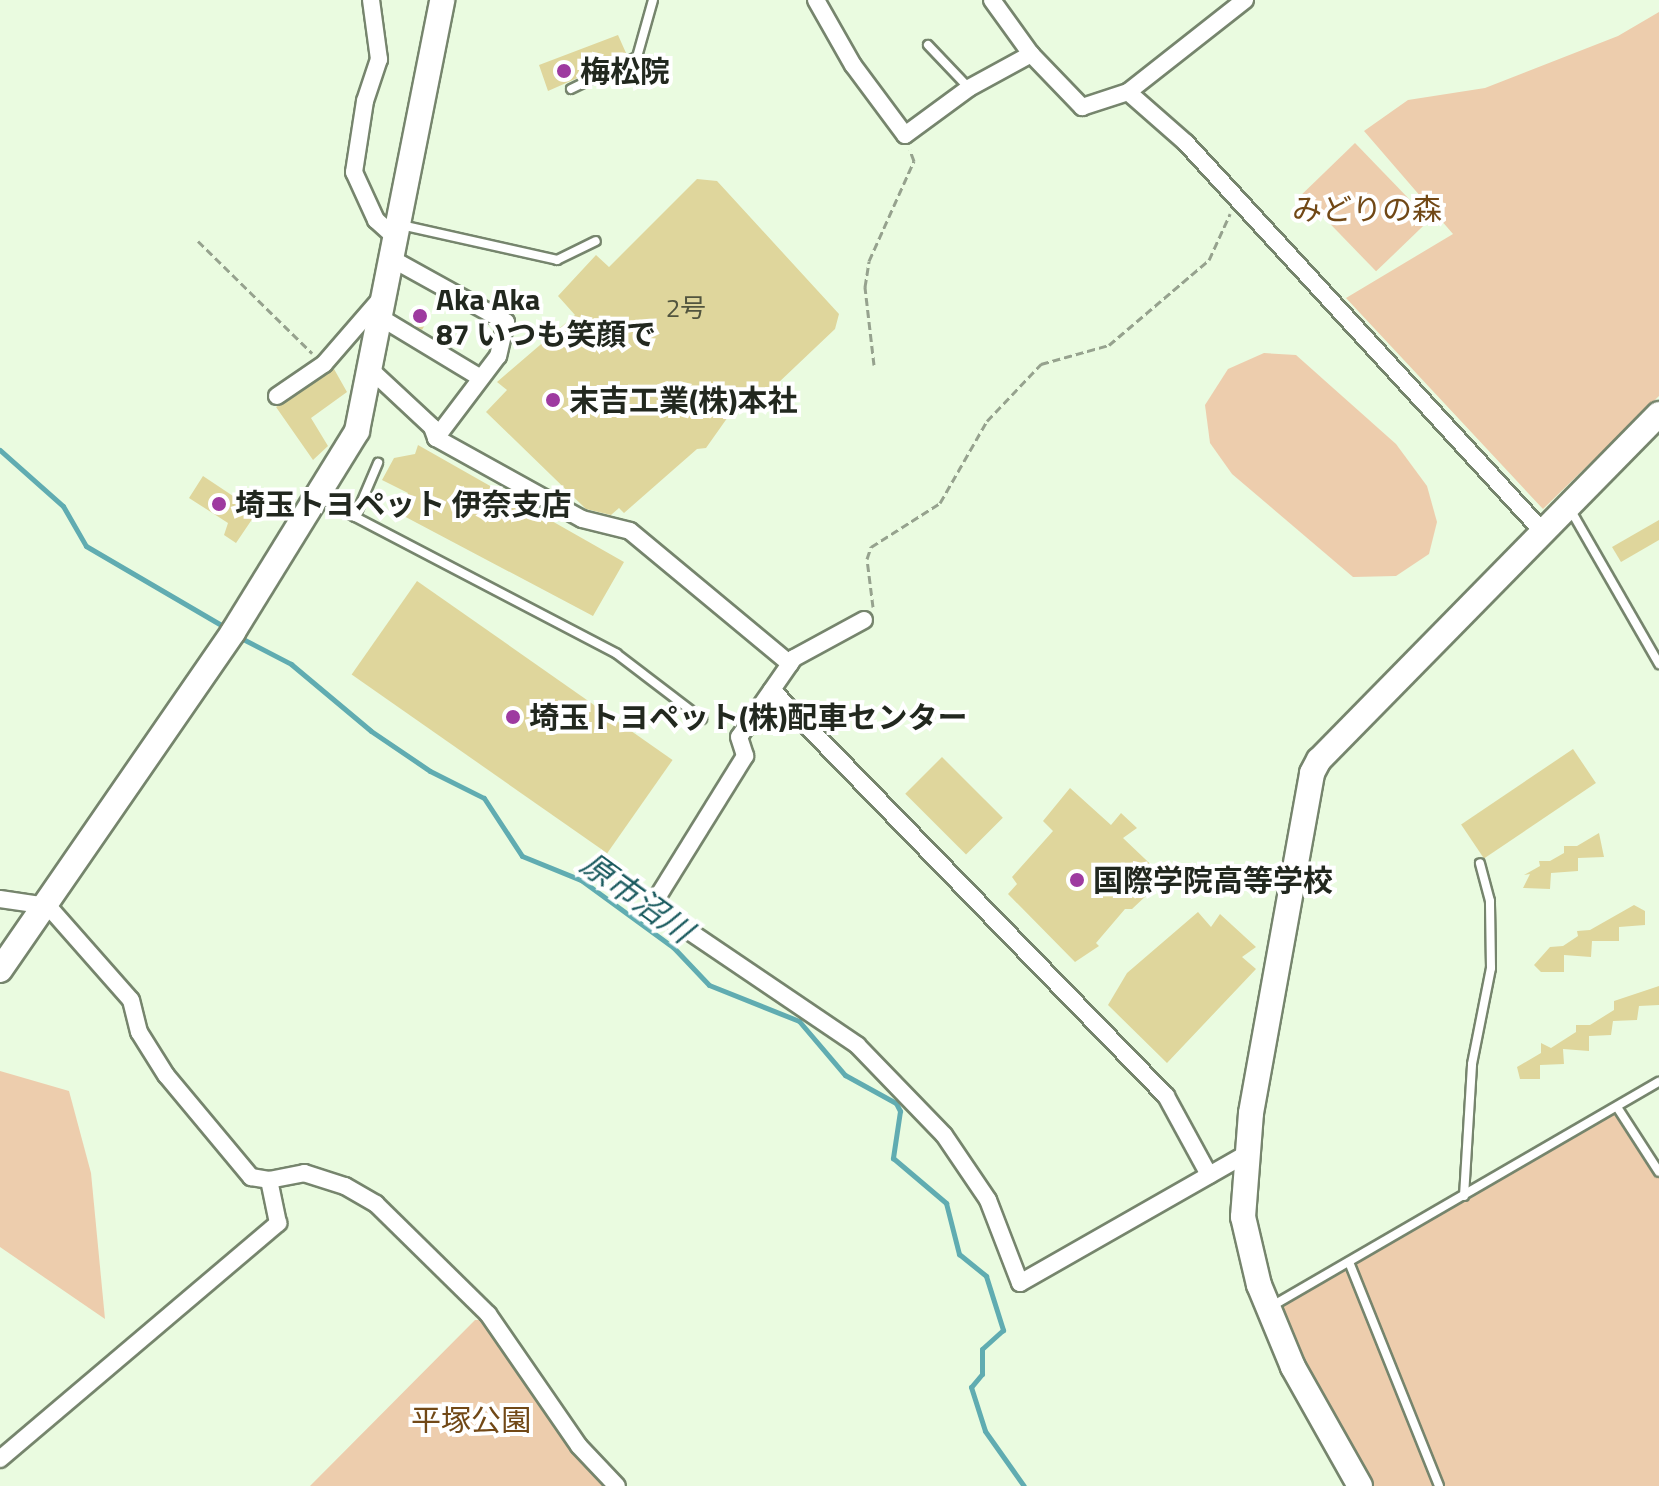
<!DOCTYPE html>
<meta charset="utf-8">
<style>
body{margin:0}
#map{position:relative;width:1659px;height:1486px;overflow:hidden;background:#eafbe0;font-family:"Titillium Web","Noto Sans JP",sans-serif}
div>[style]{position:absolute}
.green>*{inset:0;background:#edcdad;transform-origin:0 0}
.stream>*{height:5px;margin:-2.5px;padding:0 2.5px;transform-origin:2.5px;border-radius:2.5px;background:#60acb1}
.building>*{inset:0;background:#dfd69c;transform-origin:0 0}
.path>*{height:3px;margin-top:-1.5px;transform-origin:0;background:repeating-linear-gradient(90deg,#96a28e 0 8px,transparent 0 12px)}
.roads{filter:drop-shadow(2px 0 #76856d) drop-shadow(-2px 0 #76856d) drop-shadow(0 2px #76856d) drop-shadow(0 -2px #76856d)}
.lane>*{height:8px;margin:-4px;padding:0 4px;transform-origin:4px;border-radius:4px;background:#fff}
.street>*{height:16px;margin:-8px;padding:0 8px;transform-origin:8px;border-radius:8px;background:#fff}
.secondary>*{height:24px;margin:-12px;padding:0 12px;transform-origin:12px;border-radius:12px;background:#fff}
.dots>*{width:22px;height:22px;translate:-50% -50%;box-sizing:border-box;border:4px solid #fff;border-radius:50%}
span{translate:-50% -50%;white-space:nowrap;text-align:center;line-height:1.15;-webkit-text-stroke:8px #fff;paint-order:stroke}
.number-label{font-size:26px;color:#51543e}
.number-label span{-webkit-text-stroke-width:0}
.poi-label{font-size:30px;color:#22281f;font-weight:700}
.left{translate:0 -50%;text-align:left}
.park-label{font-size:30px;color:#714816}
.water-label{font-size:32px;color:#1b5b5f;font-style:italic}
</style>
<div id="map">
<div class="green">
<i style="clip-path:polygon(1659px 12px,1659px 396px,1543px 509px,1346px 298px,1453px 234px,1364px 131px,1408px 100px,1485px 88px,1618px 36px)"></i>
<i style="left:1355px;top:143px;width:107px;height:74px;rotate:46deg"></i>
<i style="clip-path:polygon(1264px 353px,1296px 355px,1396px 444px,1427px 486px,1437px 522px,1429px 554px,1396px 576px,1353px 577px,1232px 474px,1210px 443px,1205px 405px,1228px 369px)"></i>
<i style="clip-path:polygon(0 1071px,69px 1091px,91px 1173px,105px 1319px,0 1247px)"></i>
<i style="clip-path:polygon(1617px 1107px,1659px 1177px,1659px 1486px,1360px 1486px,1269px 1308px)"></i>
<i style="clip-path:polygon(475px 1320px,486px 1320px,572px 1451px,603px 1486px,310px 1486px)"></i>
</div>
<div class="stream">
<i style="left:0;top:450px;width:84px;rotate:41.6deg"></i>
<i style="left:63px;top:506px;width:46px;rotate:60.1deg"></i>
<i style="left:86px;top:546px;width:164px;rotate:30.3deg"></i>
<i style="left:239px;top:637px;width:59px;rotate:27.4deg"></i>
<i style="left:291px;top:664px;width:104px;rotate:39.9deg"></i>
<i style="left:371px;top:731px;width:71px;rotate:34.1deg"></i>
<i style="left:430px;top:771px;width:60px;rotate:26.6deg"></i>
<i style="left:484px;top:798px;width:69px;rotate:56.8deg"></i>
<i style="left:522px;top:856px;width:64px;rotate:22.1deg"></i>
<i style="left:581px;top:880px;width:114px;rotate:36.1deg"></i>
<i style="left:673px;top:947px;width:52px;rotate:46.5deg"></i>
<i style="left:709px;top:985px;width:97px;rotate:21.8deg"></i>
<i style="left:799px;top:1021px;width:71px;rotate:49.6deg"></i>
<i style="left:845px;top:1075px;width:58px;rotate:28.8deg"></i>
<i style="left:896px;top:1103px;width:9px;rotate:63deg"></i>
<i style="left:900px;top:1111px;width:48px;rotate:98.5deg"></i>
<i style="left:893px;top:1158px;width:70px;rotate:40.3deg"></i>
<i style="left:946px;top:1203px;width:53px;rotate:75.7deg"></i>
<i style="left:959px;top:1254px;width:35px;rotate:39deg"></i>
<i style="left:986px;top:1276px;width:57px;rotate:72.5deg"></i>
<i style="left:1003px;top:1330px;width:28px;rotate:138deg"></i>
<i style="left:982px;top:1349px;width:25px;rotate:90deg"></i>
<i style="left:982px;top:1374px;width:17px;rotate:130deg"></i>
<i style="left:971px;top:1387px;width:46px;rotate:72.3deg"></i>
<i style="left:985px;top:1431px;width:67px;rotate:54.7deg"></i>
</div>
<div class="building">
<i style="clip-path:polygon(618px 35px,626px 53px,579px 69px,582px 76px,548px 91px,539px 65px)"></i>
<i style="clip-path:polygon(697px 179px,717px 181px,839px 314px,835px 329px,755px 405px,735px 407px,706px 448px,697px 449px,624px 513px,619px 508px,611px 515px,586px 509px,486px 412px,507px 390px,497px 382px,575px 315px,558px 296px,596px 255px,609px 267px)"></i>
<i style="clip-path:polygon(420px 305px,431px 314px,422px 330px,411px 323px)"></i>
<i style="clip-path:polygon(334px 369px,347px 392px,311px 418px,328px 446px,313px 460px,276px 407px)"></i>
<i style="clip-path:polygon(418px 445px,624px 562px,593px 616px,400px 514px,408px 493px,382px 480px,394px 458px,415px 454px)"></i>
<i style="clip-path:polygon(203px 476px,257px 512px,236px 543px,224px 535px,228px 523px,189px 498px)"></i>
<i style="clip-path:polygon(1659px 520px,1659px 540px,1621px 562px,1612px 547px)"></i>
<i style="left:417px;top:581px;width:312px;height:114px;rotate:35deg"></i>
<i style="left:1573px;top:749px;width:41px;height:135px;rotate:56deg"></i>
<i style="left:942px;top:757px;width:86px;height:52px;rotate:45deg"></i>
<i style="clip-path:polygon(1070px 788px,1111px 825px,1121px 813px,1137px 828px,1123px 838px,1165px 878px,1132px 909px,1125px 909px,1096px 943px,1099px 946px,1075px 962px,1008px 894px,1017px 884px,1012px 877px,1053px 831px,1043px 821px)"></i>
<i style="clip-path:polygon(1599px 833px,1604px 857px,1578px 858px,1578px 871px,1551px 873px,1550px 889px,1523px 888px,1530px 874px,1524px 875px,1540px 866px,1539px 861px,1550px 861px,1564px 853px,1564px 846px,1577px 846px)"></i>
<i style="clip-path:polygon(1634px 905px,1645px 911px,1645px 925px,1619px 927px,1619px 941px,1592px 941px,1591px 957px,1564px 955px,1564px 972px,1541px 972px,1534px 965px,1550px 947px,1563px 946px,1578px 936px,1577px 931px,1590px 930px)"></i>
<i style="clip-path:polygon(1198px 912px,1211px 927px,1220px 914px,1256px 947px,1242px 957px,1256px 969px,1167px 1063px,1108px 1005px,1127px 973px)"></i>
<i style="clip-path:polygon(1659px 986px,1659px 1005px,1639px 1006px,1637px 1020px,1613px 1021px,1611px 1035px,1589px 1036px,1589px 1051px,1563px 1049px,1564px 1064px,1540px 1065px,1540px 1079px,1520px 1079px,1517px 1067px,1541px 1053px,1541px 1043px,1551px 1048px,1576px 1032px,1576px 1025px,1590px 1025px,1614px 1010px,1614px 1001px)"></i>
</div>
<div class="path">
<i style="left:198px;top:241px;width:160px;rotate:44.5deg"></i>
<i style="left:874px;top:365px;width:79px;rotate:-96.6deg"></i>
<i style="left:865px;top:287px;width:26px;rotate:-81deg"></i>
<i style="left:869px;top:261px;width:110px;rotate:-65.8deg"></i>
<i style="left:914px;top:161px;width:12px;rotate:-110deg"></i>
<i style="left:873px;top:607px;width:48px;rotate:-97.1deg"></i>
<i style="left:867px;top:559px;width:13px;rotate:-72deg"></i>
<i style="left:871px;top:547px;width:82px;rotate:-32.5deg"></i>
<i style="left:940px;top:503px;width:95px;rotate:-60.2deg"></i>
<i style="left:987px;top:421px;width:79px;rotate:-46.5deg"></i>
<i style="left:1041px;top:364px;width:71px;rotate:-15.6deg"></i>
<i style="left:1109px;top:345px;width:131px;rotate:-40.4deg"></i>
<i style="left:1209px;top:260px;width:51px;rotate:-65.5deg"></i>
</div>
<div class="roads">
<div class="lane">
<i style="left:928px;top:45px;width:59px;rotate:46.4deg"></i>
<i style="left:571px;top:89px;width:73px;rotate:-25.9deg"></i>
<i style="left:637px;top:57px;width:59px;rotate:-74.3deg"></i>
<i style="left:401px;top:225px;width:160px;rotate:12.6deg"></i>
<i style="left:557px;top:260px;width:43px;rotate:-26deg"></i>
<i style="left:319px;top:498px;width:336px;rotate:27.6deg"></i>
<i style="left:617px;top:654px;width:107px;rotate:37.4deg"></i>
<i style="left:1570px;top:509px;width:179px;rotate:60.1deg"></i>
<i style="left:355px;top:517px;width:59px;rotate:-66.9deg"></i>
<i style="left:1617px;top:1107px;width:77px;rotate:57.1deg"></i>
<i style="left:1464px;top:1196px;width:132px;rotate:-86.5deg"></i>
<i style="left:1472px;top:1064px;width:98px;rotate:-78.8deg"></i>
<i style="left:1491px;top:968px;width:67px;rotate:-90.9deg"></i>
<i style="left:1490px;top:901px;width:39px;rotate:-105deg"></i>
<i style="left:1349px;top:1262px;width:241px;rotate:68.1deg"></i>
<i style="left:1272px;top:1306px;width:447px;rotate:-30.1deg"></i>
</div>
<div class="street">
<i style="left:371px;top:0;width:60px;rotate:82.3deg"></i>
<i style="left:379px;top:59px;width:44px;rotate:108.4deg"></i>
<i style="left:365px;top:101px;width:72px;rotate:98.8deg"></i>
<i style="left:354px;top:172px;width:53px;rotate:65.4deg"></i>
<i style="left:376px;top:220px;width:28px;rotate:42deg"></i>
<i style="left:816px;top:0;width:75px;rotate:60.4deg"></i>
<i style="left:853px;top:65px;width:87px;rotate:53.4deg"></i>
<i style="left:905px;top:135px;width:79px;rotate:-36.3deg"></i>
<i style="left:969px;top:88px;width:71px;rotate:-28.7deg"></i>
<i style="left:992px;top:0;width:67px;rotate:54.2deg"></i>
<i style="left:1031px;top:54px;width:74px;rotate:46.1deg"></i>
<i style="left:1082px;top:107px;width:48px;rotate:-18.1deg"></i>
<i style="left:1128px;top:92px;width:149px;rotate:-38.2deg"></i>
<i style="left:1128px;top:92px;width:77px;rotate:41.3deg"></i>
<i style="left:1186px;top:143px;width:529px;rotate:47.45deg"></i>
<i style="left:394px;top:260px;width:128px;rotate:29deg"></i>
<i style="left:506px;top:322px;width:35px;rotate:103deg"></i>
<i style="left:498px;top:356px;width:103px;rotate:127.1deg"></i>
<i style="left:383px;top:319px;width:112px;rotate:31.1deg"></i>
<i style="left:372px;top:371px;width:82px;rotate:43deg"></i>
<i style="left:432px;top:427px;width:12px;rotate:70deg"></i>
<i style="left:436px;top:438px;width:167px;rotate:29deg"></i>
<i style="left:582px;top:519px;width:49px;rotate:14deg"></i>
<i style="left:630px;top:531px;width:208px;rotate:39.7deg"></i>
<i style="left:277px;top:396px;width:57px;rotate:-34.2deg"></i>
<i style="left:324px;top:364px;width:89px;rotate:-49.1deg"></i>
<i style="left:864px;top:620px;width:80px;rotate:151.5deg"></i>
<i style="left:794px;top:658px;width:96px;rotate:124.8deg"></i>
<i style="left:739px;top:737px;width:20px;rotate:72deg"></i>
<i style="left:745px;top:756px;width:176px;rotate:121.8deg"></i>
<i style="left:652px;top:906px;width:248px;rotate:34.1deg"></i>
<i style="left:857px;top:1045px;width:125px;rotate:46deg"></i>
<i style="left:944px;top:1135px;width:78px;rotate:55.9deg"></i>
<i style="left:988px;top:1200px;width:89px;rotate:68.9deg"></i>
<i style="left:1020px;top:1283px;width:262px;rotate:-29.7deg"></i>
<i style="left:772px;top:690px;width:566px;rotate:45.86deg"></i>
<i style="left:1166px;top:1096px;width:90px;rotate:61.4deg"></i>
<i style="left:0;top:899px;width:49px;rotate:8.3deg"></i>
<i style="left:48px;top:906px;width:125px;rotate:48.6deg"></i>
<i style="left:131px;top:1000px;width:33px;rotate:76deg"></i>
<i style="left:139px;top:1032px;width:51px;rotate:57.9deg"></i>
<i style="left:166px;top:1075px;width:133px;rotate:50.2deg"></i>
<i style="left:251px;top:1177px;width:18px;rotate:9deg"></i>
<i style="left:269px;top:1180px;width:36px;rotate:-11deg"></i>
<i style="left:304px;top:1173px;width:43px;rotate:17.6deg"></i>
<i style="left:345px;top:1186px;width:36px;rotate:30deg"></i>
<i style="left:376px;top:1204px;width:157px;rotate:44.5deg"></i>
<i style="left:488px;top:1314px;width:160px;rotate:55.4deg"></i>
<i style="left:579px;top:1446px;width:55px;rotate:46.5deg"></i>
<i style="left:0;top:1459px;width:365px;rotate:-40.3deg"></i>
<i style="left:278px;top:1223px;width:44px;rotate:-101.8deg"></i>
</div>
<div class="secondary">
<i style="left:0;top:970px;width:411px;rotate:-55.4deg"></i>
<i style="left:233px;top:632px;width:236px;rotate:-58.3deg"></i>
<i style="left:357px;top:431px;width:439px;rotate:-78.8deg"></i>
<i style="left:1360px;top:1486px;width:137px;rotate:-119.4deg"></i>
<i style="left:1293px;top:1367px;width:89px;rotate:-112.5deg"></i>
<i style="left:1259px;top:1285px;width:70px;rotate:-103.2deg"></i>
<i style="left:1243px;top:1217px;width:104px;rotate:-85.6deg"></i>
<i style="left:1251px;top:1113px;width:345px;rotate:-79.8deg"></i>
<i style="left:1312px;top:773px;width:15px;rotate:-62deg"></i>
<i style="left:1319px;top:760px;width:485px;rotate:-45.5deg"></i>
</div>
</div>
<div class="dots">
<i style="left:564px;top:71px;background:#9e3aa0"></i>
<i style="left:420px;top:316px;background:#9e3aa0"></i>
<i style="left:553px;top:400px;background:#9e3aa0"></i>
<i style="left:219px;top:504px;background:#9e3aa0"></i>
<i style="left:513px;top:717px;background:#9e3aa0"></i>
<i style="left:1077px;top:880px;background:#9e3aa0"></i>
</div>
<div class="number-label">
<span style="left:686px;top:308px">2号</span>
</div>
<div class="poi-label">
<span class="left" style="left:580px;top:71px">梅松院</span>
<span class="left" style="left:436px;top:316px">Aka Aka<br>87 いつも笑顔で</span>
<span class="left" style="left:569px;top:400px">末吉工業(株)本社</span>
<span class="left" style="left:235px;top:504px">埼玉トヨペット 伊奈支店</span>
<span class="left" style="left:529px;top:717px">埼玉トヨペット(株)配車センター</span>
<span class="left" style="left:1093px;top:880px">国際学院高等学校</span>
</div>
<div class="park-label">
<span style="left:1367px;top:209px">みどりの森</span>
<span style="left:471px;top:1420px">平塚公園</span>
</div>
<div class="water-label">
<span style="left:637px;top:897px;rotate:36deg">原市沼川</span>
</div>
</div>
